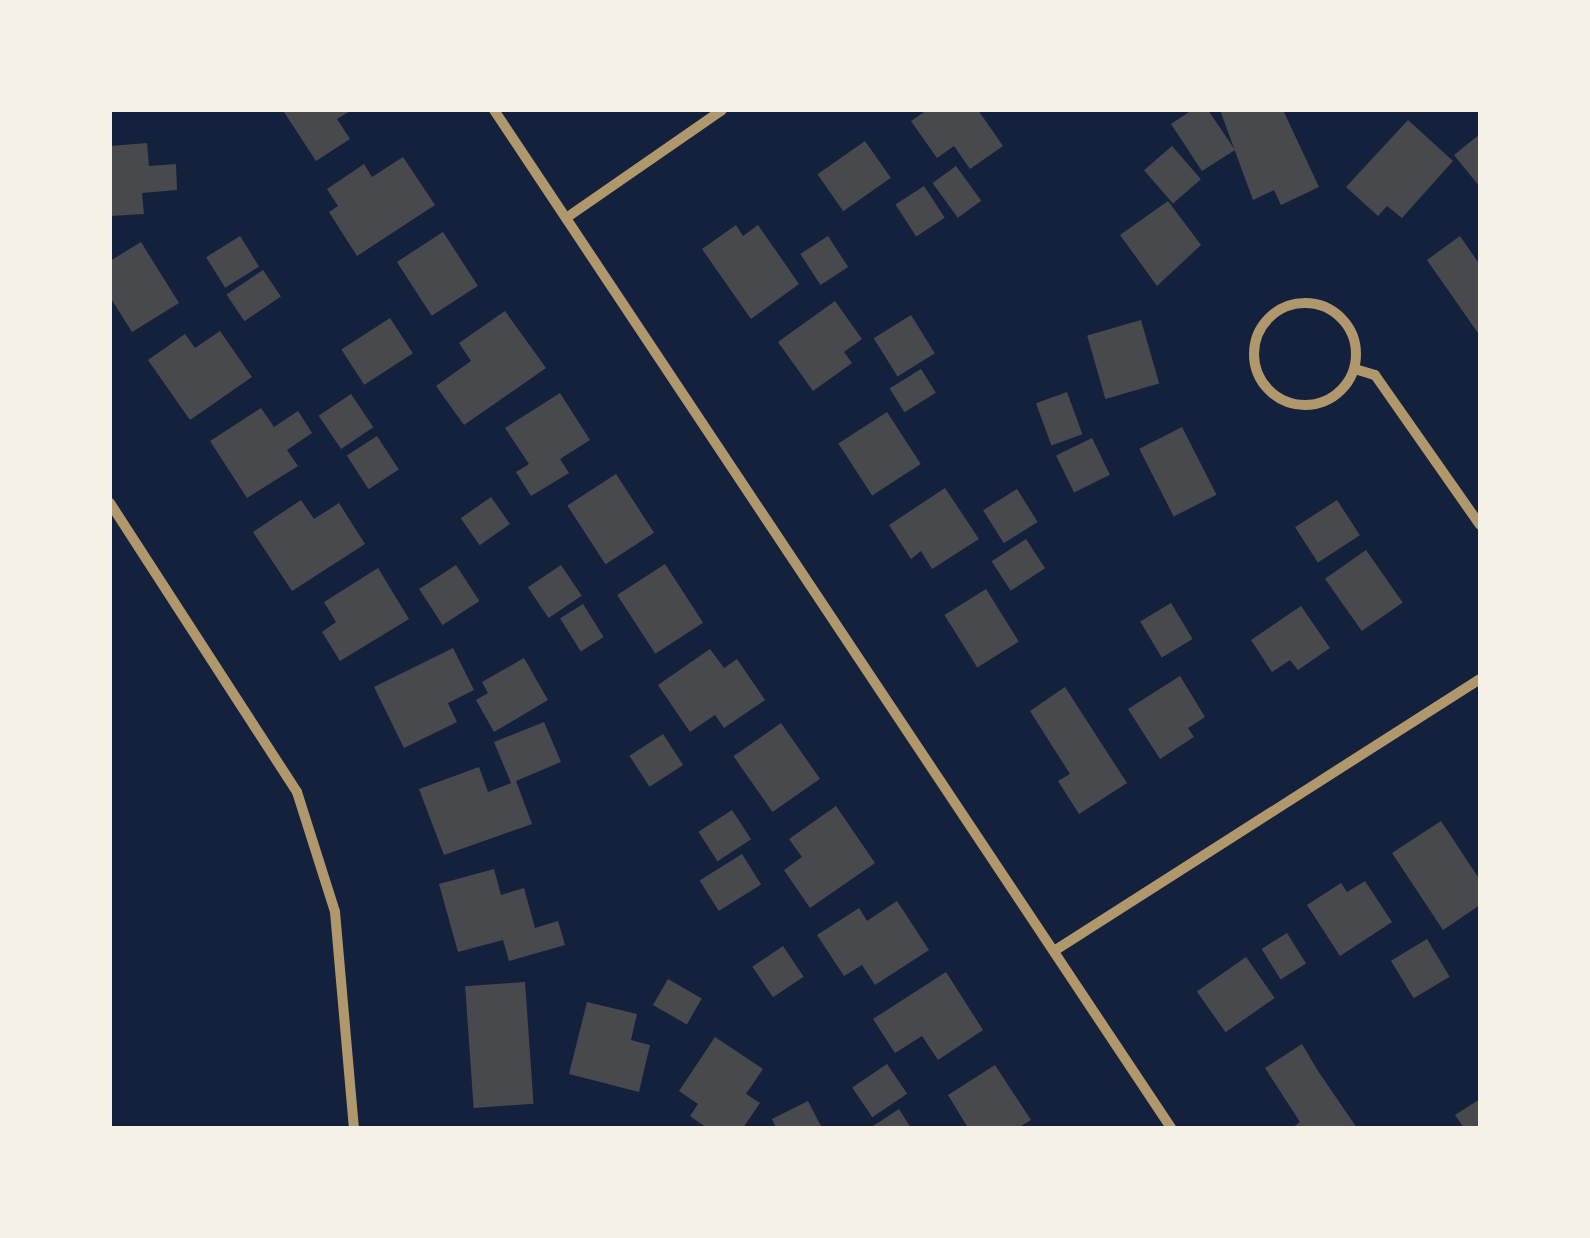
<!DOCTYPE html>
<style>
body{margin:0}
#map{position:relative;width:1590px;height:1238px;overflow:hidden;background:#14213d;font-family:Commissioner,sans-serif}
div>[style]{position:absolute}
.building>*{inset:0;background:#48494c;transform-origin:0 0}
.minor>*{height:10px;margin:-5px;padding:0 5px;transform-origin:5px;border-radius:5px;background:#b1986c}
.minor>.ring{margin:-5px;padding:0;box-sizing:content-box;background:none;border:10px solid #b1986c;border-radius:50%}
span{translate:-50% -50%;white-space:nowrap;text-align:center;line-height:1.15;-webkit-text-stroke:10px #f6f1e7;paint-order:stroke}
.frame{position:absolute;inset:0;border:112px solid #f6f1e7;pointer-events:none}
</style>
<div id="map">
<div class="building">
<i style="clip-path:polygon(352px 110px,337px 119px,350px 139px,316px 161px,284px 112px)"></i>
<i style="clip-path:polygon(927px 110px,978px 110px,1003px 146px,970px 169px,954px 146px,937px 158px,911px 121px)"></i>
<i style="clip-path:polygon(1192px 110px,1208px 110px,1235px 150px,1202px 171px,1171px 124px)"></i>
<i style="clip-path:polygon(1220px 110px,1283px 110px,1319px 187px,1281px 205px,1274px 190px,1253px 200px)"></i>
<i style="clip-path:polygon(1408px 120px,1453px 161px,1402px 218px,1387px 206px,1378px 216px,1346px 187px)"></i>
<i style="clip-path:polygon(1480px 134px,1480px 187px,1454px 155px)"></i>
<i style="left:865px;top:141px;width:45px;height:58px;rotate:55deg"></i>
<i style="clip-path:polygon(147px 143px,149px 166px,176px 164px,177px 190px,142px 193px,144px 214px,110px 216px,110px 146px)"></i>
<i style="left:1172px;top:146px;width:44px;height:37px;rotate:49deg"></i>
<i style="clip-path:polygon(403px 157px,435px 205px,357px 256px,329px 212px,338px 206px,327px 189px,364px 164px,372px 177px)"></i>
<i style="left:956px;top:166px;width:43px;height:29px;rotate:54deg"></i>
<i style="left:924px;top:186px;width:38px;height:34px;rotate:57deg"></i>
<i style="clip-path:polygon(1168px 201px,1201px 245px,1157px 286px,1120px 235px)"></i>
<i style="clip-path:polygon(736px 225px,743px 236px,758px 225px,799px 284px,751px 319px,702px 249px)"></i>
<i style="left:443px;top:232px;width:64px;height:55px;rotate:57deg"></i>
<i style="left:240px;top:236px;width:36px;height:40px;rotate:58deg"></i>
<i style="left:828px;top:236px;width:37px;height:33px;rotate:57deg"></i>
<i style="clip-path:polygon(1460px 236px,1480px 265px,1480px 336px,1427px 260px)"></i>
<i style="clip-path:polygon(141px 242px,179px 303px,132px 332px,110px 297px,110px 261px)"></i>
<i style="left:263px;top:270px;width:32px;height:44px;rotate:56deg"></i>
<i style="clip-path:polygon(835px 301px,862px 339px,844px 352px,852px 363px,813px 391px,778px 342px)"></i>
<i style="clip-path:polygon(505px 311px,546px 368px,464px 425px,436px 386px,471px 361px,459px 343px)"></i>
<i style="left:911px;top:315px;width:45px;height:44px;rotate:58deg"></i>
<i style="left:390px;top:318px;width:42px;height:58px;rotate:57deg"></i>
<i style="left:1141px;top:320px;width:66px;height:56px;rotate:74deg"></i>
<i style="clip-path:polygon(220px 331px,252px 377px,190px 420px,148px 360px,185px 334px,195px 348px)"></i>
<i style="left:921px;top:369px;width:28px;height:37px;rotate:58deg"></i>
<i style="left:1067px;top:392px;width:45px;height:33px;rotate:70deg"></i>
<i style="clip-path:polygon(560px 393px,590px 440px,560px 459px,569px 473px,531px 496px,516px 472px,529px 464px,505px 428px)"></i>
<i style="left:351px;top:394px;width:40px;height:39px;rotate:56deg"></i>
<i style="clip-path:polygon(261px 408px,274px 427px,298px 411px,312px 433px,287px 450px,298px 466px,247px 498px,210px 441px)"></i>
<i style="left:887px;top:412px;width:62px;height:58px;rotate:57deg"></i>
<i style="left:1182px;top:427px;width:76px;height:48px;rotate:63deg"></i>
<i style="left:377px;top:436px;width:40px;height:36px;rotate:57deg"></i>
<i style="left:1092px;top:438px;width:41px;height:40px;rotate:64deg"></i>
<i style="left:616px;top:474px;width:70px;height:58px;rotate:57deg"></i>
<i style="clip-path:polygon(945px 488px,979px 539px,932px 569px,921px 551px,911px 559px,889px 525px)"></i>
<i style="left:1017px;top:489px;width:39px;height:40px;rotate:58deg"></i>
<i style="left:491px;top:497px;width:33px;height:37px;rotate:55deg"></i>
<i style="clip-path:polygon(301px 500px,314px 519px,339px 503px,365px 544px,292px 591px,253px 532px)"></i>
<i style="left:1337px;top:500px;width:42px;height:50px;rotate:57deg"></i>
<i style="left:1026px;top:539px;width:35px;height:41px;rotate:57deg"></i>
<i style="left:1366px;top:550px;width:64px;height:50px;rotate:55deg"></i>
<i style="left:665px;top:564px;width:70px;height:57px;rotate:57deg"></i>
<i style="left:456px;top:565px;width:43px;height:44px;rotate:57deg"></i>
<i style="left:561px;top:565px;width:37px;height:40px;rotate:56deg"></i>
<i style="clip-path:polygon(378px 568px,409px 619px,340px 661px,322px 632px,336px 622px,324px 602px)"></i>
<i style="left:986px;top:589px;width:62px;height:49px;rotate:58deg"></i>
<i style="left:1171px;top:603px;width:42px;height:36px;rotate:59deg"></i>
<i style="left:583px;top:604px;width:39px;height:27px;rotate:58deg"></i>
<i style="clip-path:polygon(1301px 606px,1330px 648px,1298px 670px,1290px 660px,1272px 672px,1251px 640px)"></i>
<i style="clip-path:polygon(453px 648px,474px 690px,448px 703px,457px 722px,404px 748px,374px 687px)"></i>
<i style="clip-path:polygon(710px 649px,724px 668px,737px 659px,765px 700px,724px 728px,715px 715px,690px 732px,658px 685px)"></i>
<i style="clip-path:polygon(524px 658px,548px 700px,494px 732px,476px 700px,488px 693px,482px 682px)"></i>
<i style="clip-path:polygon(1180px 676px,1205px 717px,1188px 728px,1194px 737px,1160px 759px,1128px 709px)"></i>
<i style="clip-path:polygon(1065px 687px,1127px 783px,1079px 814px,1058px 781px,1070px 774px,1030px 711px)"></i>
<i style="clip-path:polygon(544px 722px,561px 762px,516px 781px,532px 824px,444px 855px,419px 789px,479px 767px,488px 792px,511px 783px,494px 742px)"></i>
<i style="left:781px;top:723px;width:68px;height:58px;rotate:55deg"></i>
<i style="left:663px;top:734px;width:37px;height:40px;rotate:57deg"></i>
<i style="clip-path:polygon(836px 806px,875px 863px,810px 908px,784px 870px,802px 857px,789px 839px)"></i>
<i style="left:732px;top:810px;width:35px;height:40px;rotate:57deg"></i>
<i style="clip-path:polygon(1441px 821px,1480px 880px,1480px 905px,1443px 930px,1392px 853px)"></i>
<i style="left:742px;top:854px;width:36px;height:50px;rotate:58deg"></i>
<i style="clip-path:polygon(494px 869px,501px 895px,524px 888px,535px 928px,558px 921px,565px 945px,509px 961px,503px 940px,458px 952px,439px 884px)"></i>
<i style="clip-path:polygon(1365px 881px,1392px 922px,1340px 956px,1307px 905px,1341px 883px,1347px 892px)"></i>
<i style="clip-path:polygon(897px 901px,929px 950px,875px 985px,862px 965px,844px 976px,817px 935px,859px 908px,867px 921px)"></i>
<i style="left:1287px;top:933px;width:36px;height:30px;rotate:58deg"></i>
<i style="left:1427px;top:939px;width:44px;height:42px;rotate:59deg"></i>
<i style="left:783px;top:946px;width:37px;height:37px;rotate:56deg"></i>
<i style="left:1246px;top:957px;width:50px;height:60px;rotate:55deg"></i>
<i style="clip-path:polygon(946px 972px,983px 1030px,938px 1060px,922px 1036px,895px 1053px,873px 1019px)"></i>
<i style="left:668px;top:979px;width:39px;height:30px;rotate:30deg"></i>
<i style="left:525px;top:982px;width:122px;height:60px;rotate:86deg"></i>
<i style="clip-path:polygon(587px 1002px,637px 1014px,631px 1040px,650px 1045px,639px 1092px,569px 1074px)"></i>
<i style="clip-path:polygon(715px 1037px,763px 1069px,746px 1094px,760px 1103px,743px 1128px,707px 1128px,690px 1116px,698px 1104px,679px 1091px)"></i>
<i style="clip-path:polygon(1302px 1044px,1318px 1071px,1357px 1128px,1292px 1128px,1300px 1122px,1265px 1068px)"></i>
<i style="left:887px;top:1064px;width:36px;height:42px;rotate:56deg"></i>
<i style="clip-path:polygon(995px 1065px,1031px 1120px,1018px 1128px,968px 1128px,948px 1095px)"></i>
<i style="clip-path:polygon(1480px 1099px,1480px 1128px,1464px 1128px,1455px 1115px)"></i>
<i style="clip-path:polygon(808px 1101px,822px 1128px,776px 1128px,772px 1119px)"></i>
<i style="clip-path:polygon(899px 1109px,911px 1128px,870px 1128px)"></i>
</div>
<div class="minor">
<i style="left:494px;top:110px;width:1223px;rotate:56.37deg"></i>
<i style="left:569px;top:216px;width:186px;rotate:-34.7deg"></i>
<i class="ring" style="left:1254px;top:303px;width:92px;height:92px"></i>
<i style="left:1355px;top:369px;width:21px;rotate:17deg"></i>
<i style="left:1375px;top:375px;width:183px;rotate:55deg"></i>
<i style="left:110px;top:503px;width:344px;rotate:57.1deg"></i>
<i style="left:297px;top:792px;width:126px;rotate:72.4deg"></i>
<i style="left:335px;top:912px;width:217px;rotate:85deg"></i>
<i style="left:1054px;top:951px;width:505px;rotate:-32.56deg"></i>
</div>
<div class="frame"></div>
</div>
